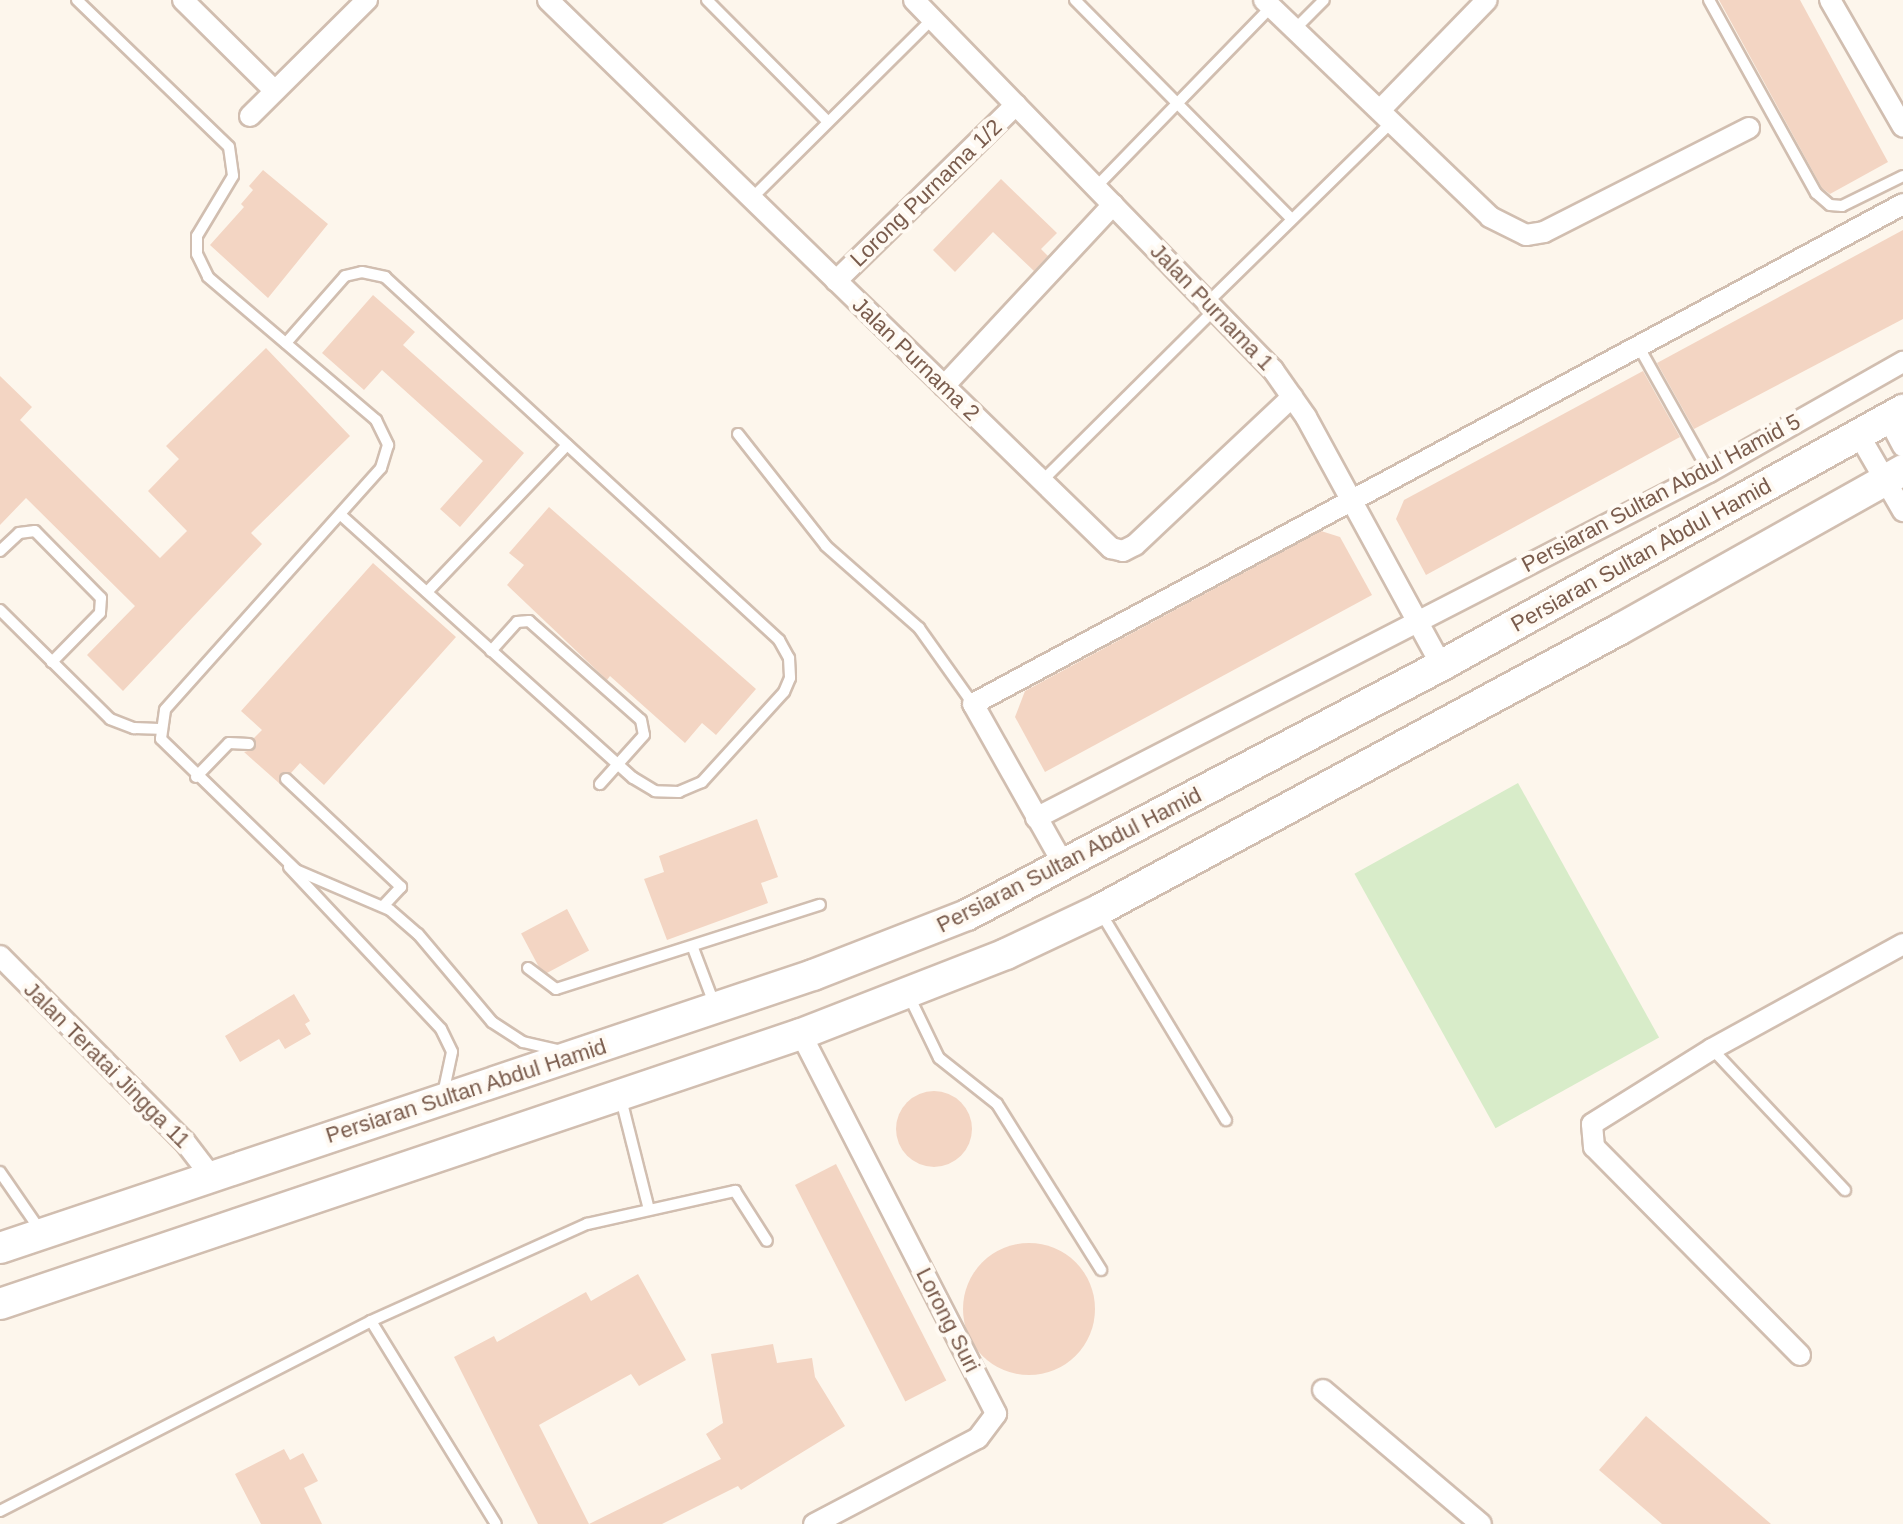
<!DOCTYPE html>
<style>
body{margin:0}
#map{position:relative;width:1903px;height:1524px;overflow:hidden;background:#fdf6ec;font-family:Arial,sans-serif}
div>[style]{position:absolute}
.green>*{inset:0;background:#d8ecc9;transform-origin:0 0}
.building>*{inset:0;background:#f3d5c3;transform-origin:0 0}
.round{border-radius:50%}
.roads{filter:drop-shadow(2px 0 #d1beb0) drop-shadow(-2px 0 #d1beb0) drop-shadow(0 2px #d1beb0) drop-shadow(0 -2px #d1beb0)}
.service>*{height:10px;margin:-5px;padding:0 5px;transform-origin:5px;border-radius:5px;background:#fff}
.minor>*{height:20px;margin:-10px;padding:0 10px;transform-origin:10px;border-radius:10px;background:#fff}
.secondary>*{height:30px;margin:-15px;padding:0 15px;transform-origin:15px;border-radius:15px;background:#fff}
span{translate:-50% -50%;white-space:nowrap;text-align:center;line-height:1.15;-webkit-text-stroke:8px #fffaf3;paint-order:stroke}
.street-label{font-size:22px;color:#7a5c4d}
</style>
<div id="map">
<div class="green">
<i style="left:1518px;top:783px;width:291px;height:187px;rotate:61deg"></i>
</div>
<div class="building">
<i style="clip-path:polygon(1719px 0,1800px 0,1888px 162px,1830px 194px,1822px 188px)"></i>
<i style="clip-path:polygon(263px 170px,328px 224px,268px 298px,210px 245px,244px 207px,241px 204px,253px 190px,249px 186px)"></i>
<i style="clip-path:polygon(1001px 179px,1057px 233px,1041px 249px,1048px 256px,1034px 271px,993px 232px,955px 272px,933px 250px)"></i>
<i style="clip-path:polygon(1903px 230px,1903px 319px,1694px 429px,1657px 363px)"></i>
<i style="clip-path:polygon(373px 295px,415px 332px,403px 345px,524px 453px,460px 527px,440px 509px,483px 461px,382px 370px,364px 390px,322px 353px)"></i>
<i style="clip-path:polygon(266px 348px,350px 436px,251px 533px,262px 544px,123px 691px,87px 655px,135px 606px,26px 498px,0 525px,0 376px,32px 407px,20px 420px,160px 558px,187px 531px,148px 491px,179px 459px,166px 446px)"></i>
<i style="clip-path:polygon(1643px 371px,1680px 437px,1426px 575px,1396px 519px,1404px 500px)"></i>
<i style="clip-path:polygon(549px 507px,756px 689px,716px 735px,702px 723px,685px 743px,610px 676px,607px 680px,507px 585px,524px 565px,509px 553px)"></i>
<i style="clip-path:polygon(1321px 531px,1340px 537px,1372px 595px,1045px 772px,1015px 717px,1025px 691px)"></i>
<i style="clip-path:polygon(373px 563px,456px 637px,324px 785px,300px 763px,291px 773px,281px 773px,280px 784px,244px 752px,255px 749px,254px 738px,262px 730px,241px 711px)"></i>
<i style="clip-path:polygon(757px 819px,778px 877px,761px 883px,768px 903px,667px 940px,644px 879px,664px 872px,659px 856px)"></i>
<i style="left:567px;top:909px;width:47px;height:52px;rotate:62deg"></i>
<i style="clip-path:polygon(294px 994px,310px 1021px,305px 1024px,311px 1034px,285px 1049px,279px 1039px,240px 1062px,225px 1036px)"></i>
<i class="round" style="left:896px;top:1091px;width:76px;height:76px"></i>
<i style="left:836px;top:1164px;width:243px;height:46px;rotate:63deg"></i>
<i class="round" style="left:963px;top:1243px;width:132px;height:132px"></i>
<i style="clip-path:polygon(638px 1274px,686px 1360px,639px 1386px,631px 1374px,539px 1425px,589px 1524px,721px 1459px,706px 1434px,723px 1423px,711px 1354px,773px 1344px,777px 1363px,812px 1358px,815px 1377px,845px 1426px,741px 1490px,738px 1486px,662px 1524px,538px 1524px,454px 1357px,494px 1336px,497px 1342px,586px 1292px,591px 1301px)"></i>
<i style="clip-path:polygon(1646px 1416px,1771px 1524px,1662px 1524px,1599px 1470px)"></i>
<i style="clip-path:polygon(284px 1449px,290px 1460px,303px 1453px,318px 1481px,304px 1488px,322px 1524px,261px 1524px,235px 1474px)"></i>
</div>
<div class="roads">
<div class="service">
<i style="left:77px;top:0;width:211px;rotate:44deg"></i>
<i style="left:229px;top:147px;width:29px;rotate:82deg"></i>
<i style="left:233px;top:176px;width:70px;rotate:121deg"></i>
<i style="left:197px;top:236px;width:18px;rotate:90deg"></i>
<i style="left:197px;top:254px;width:25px;rotate:64deg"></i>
<i style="left:208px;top:277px;width:221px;rotate:40.4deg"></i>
<i style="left:376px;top:420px;width:28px;rotate:64deg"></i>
<i style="left:388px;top:445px;width:24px;rotate:107deg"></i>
<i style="left:381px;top:468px;width:324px;rotate:131.8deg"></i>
<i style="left:165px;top:710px;width:29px;rotate:98deg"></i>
<i style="left:161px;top:739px;width:188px;rotate:44.1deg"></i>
<i style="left:296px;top:870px;width:102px;rotate:23.1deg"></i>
<i style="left:390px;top:910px;width:37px;rotate:41deg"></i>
<i style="left:418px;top:934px;width:115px;rotate:49.9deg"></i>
<i style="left:492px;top:1022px;width:37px;rotate:33deg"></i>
<i style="left:523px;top:1042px;width:37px;rotate:13deg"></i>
<i style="left:707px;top:0;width:170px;rotate:45.2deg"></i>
<i style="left:1075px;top:0;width:308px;rotate:45.3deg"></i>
<i style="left:1709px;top:0;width:221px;rotate:61deg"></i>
<i style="left:1816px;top:193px;width:18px;rotate:41deg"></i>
<i style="left:1830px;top:205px;width:12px;rotate:5deg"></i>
<i style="left:1842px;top:206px;width:68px;rotate:-26.2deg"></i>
<i style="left:1294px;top:30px;width:42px;rotate:-45deg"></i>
<i style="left:1096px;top:187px;width:251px;rotate:-45.8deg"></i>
<i style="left:752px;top:198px;width:254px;rotate:-44.8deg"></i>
<i style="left:1208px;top:302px;width:257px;rotate:-44.4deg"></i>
<i style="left:286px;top:343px;width:89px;rotate:-48.6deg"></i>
<i style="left:345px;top:276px;width:17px;rotate:-13deg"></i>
<i style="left:362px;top:272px;width:24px;rotate:12deg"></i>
<i style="left:385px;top:277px;width:536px;rotate:42.65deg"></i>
<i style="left:779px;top:640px;width:21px;rotate:61deg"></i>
<i style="left:789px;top:658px;width:20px;rotate:87deg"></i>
<i style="left:790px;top:678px;width:15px;rotate:113deg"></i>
<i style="left:784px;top:692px;width:122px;rotate:132.3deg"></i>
<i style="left:702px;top:782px;width:25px;rotate:157deg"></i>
<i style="left:679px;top:792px;width:24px;rotate:-178deg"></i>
<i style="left:655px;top:791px;width:26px;rotate:-149deg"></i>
<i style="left:633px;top:778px;width:394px;rotate:-138deg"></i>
<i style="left:1640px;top:349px;width:141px;rotate:60.7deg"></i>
<i style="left:738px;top:434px;width:142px;rotate:51.8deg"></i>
<i style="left:826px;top:546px;width:124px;rotate:41.4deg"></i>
<i style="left:919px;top:628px;width:93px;rotate:54.6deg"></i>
<i style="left:1042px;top:481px;width:244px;rotate:-44.8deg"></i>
<i style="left:0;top:551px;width:26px;rotate:-43deg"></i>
<i style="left:19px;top:533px;width:16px;rotate:-7deg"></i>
<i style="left:35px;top:531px;width:94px;rotate:45.4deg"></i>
<i style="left:101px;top:598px;width:15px;rotate:94deg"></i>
<i style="left:100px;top:613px;width:69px;rotate:134.4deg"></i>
<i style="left:427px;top:592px;width:203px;rotate:-46.4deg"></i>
<i style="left:0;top:610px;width:155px;rotate:44.7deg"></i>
<i style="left:110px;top:719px;width:26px;rotate:21deg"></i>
<i style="left:134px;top:728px;width:25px;rotate:2deg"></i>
<i style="left:491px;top:651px;width:39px;rotate:-48deg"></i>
<i style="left:517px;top:622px;width:12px;rotate:-5deg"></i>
<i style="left:529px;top:621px;width:149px;rotate:41.5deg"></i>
<i style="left:641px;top:720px;width:15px;rotate:79deg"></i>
<i style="left:644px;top:735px;width:66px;rotate:131.9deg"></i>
<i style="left:196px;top:777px;width:47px;rotate:-45.9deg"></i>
<i style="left:229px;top:743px;width:20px;rotate:3deg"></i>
<i style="left:286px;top:779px;width:158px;rotate:43.2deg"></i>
<i style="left:401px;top:887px;width:25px;rotate:133deg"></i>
<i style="left:289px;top:867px;width:222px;rotate:46.8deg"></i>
<i style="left:441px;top:1029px;width:25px;rotate:64deg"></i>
<i style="left:452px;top:1052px;width:43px;rotate:102.1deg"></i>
<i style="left:1101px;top:913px;width:242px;rotate:58.9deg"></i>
<i style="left:693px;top:948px;width:62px;rotate:69.2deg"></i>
<i style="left:528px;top:968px;width:35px;rotate:37deg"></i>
<i style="left:556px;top:989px;width:277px;rotate:-17.7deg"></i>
<i style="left:908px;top:994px;width:71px;rotate:64.2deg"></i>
<i style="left:939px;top:1058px;width:74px;rotate:38.4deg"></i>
<i style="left:997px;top:1104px;width:196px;rotate:57.9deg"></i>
<i style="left:1712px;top:1049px;width:194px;rotate:46.7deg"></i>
<i style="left:621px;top:1099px;width:114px;rotate:75.8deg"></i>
<i style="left:0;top:1172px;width:70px;rotate:55.4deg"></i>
<i style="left:371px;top:1321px;width:238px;rotate:58.4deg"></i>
<i style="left:0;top:1511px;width:417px;rotate:-27.1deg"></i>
<i style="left:371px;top:1321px;width:237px;rotate:-24.2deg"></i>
<i style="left:587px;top:1224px;width:152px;rotate:-12.6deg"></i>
<i style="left:735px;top:1191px;width:59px;rotate:57.4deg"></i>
</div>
<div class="minor">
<i style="left:183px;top:0;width:129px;rotate:44.7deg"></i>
<i style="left:548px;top:0;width:786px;rotate:44.23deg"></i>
<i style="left:1111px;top:548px;width:12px;rotate:14deg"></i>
<i style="left:1123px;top:551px;width:13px;rotate:-27deg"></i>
<i style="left:1135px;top:545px;width:216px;rotate:-43.3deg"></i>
<i style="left:914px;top:0;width:516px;rotate:45.86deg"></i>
<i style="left:1273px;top:370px;width:57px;rotate:54.9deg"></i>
<i style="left:1306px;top:417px;width:282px;rotate:61.4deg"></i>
<i style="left:1264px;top:0;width:313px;rotate:43.8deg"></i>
<i style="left:1490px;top:217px;width:40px;rotate:26.6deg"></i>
<i style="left:1526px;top:235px;width:18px;rotate:-9deg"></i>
<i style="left:1544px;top:232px;width:230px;rotate:-26.9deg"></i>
<i style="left:1830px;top:0;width:146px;rotate:60.1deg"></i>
<i style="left:1380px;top:110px;width:153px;rotate:-45.8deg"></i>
<i style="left:250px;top:116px;width:165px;rotate:-44.8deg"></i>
<i style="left:836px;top:281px;width:252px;rotate:-44.4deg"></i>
<i style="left:944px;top:386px;width:248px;rotate:-47deg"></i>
<i style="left:1888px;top:418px;width:32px;rotate:62deg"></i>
<i style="left:1859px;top:435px;width:88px;rotate:59.9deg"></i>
<i style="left:1036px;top:818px;width:757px;rotate:-27.21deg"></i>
<i style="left:1709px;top:472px;width:223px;rotate:-29.6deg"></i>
<i style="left:1065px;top:867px;width:187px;rotate:-119.4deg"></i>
<i style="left:973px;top:704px;width:1056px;rotate:-28.26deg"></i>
<i style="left:0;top:956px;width:262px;rotate:45.2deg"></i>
<i style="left:185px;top:1142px;width:43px;rotate:52.6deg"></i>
<i style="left:801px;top:1034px;width:427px;rotate:62.8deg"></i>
<i style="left:996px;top:1414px;width:30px;rotate:127deg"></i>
<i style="left:978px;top:1438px;width:185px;rotate:152.3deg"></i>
<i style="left:1800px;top:1355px;width:293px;rotate:-134.7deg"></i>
<i style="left:1594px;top:1147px;width:23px;rotate:-95deg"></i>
<i style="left:1592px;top:1124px;width:142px;rotate:-32deg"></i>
<i style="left:1712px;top:1049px;width:218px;rotate:-28.8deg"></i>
<i style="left:1323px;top:1390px;width:207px;rotate:40.3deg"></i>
</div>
<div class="secondary">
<i style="left:0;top:1248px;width:858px;rotate:-18.56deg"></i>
<i style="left:813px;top:975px;width:165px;rotate:-21.3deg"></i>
<i style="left:967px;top:915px;width:539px;rotate:-27.75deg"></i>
<i style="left:1444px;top:664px;width:525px;rotate:-28.96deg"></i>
<i style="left:0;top:1304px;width:845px;rotate:-18.63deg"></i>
<i style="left:801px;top:1034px;width:220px;rotate:-21.3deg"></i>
<i style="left:1006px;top:954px;width:103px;rotate:-25.3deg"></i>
<i style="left:1099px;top:910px;width:592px;rotate:-28.34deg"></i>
<i style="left:1620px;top:629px;width:325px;rotate:-29.3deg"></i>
</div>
</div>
<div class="street-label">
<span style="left:926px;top:193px;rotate:-44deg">Lorong Purnama 1/2</span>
<span style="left:1212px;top:307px;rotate:46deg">Jalan Purnama 1</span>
<span style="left:916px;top:359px;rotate:44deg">Jalan Purnama 2</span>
<span style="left:1661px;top:493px;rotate:-28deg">Persiaran Sultan Abdul Hamid 5</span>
<span style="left:1641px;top:555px;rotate:-29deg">Persiaran Sultan Abdul Hamid</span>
<span style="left:1069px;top:860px;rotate:-27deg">Persiaran Sultan Abdul Hamid</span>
<span style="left:107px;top:1065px;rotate:45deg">Jalan Teratai Jingga 11</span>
<span style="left:466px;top:1091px;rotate:-18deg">Persiaran Sultan Abdul Hamid</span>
<span style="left:948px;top:1320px;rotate:63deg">Lorong Suri</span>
</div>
</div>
